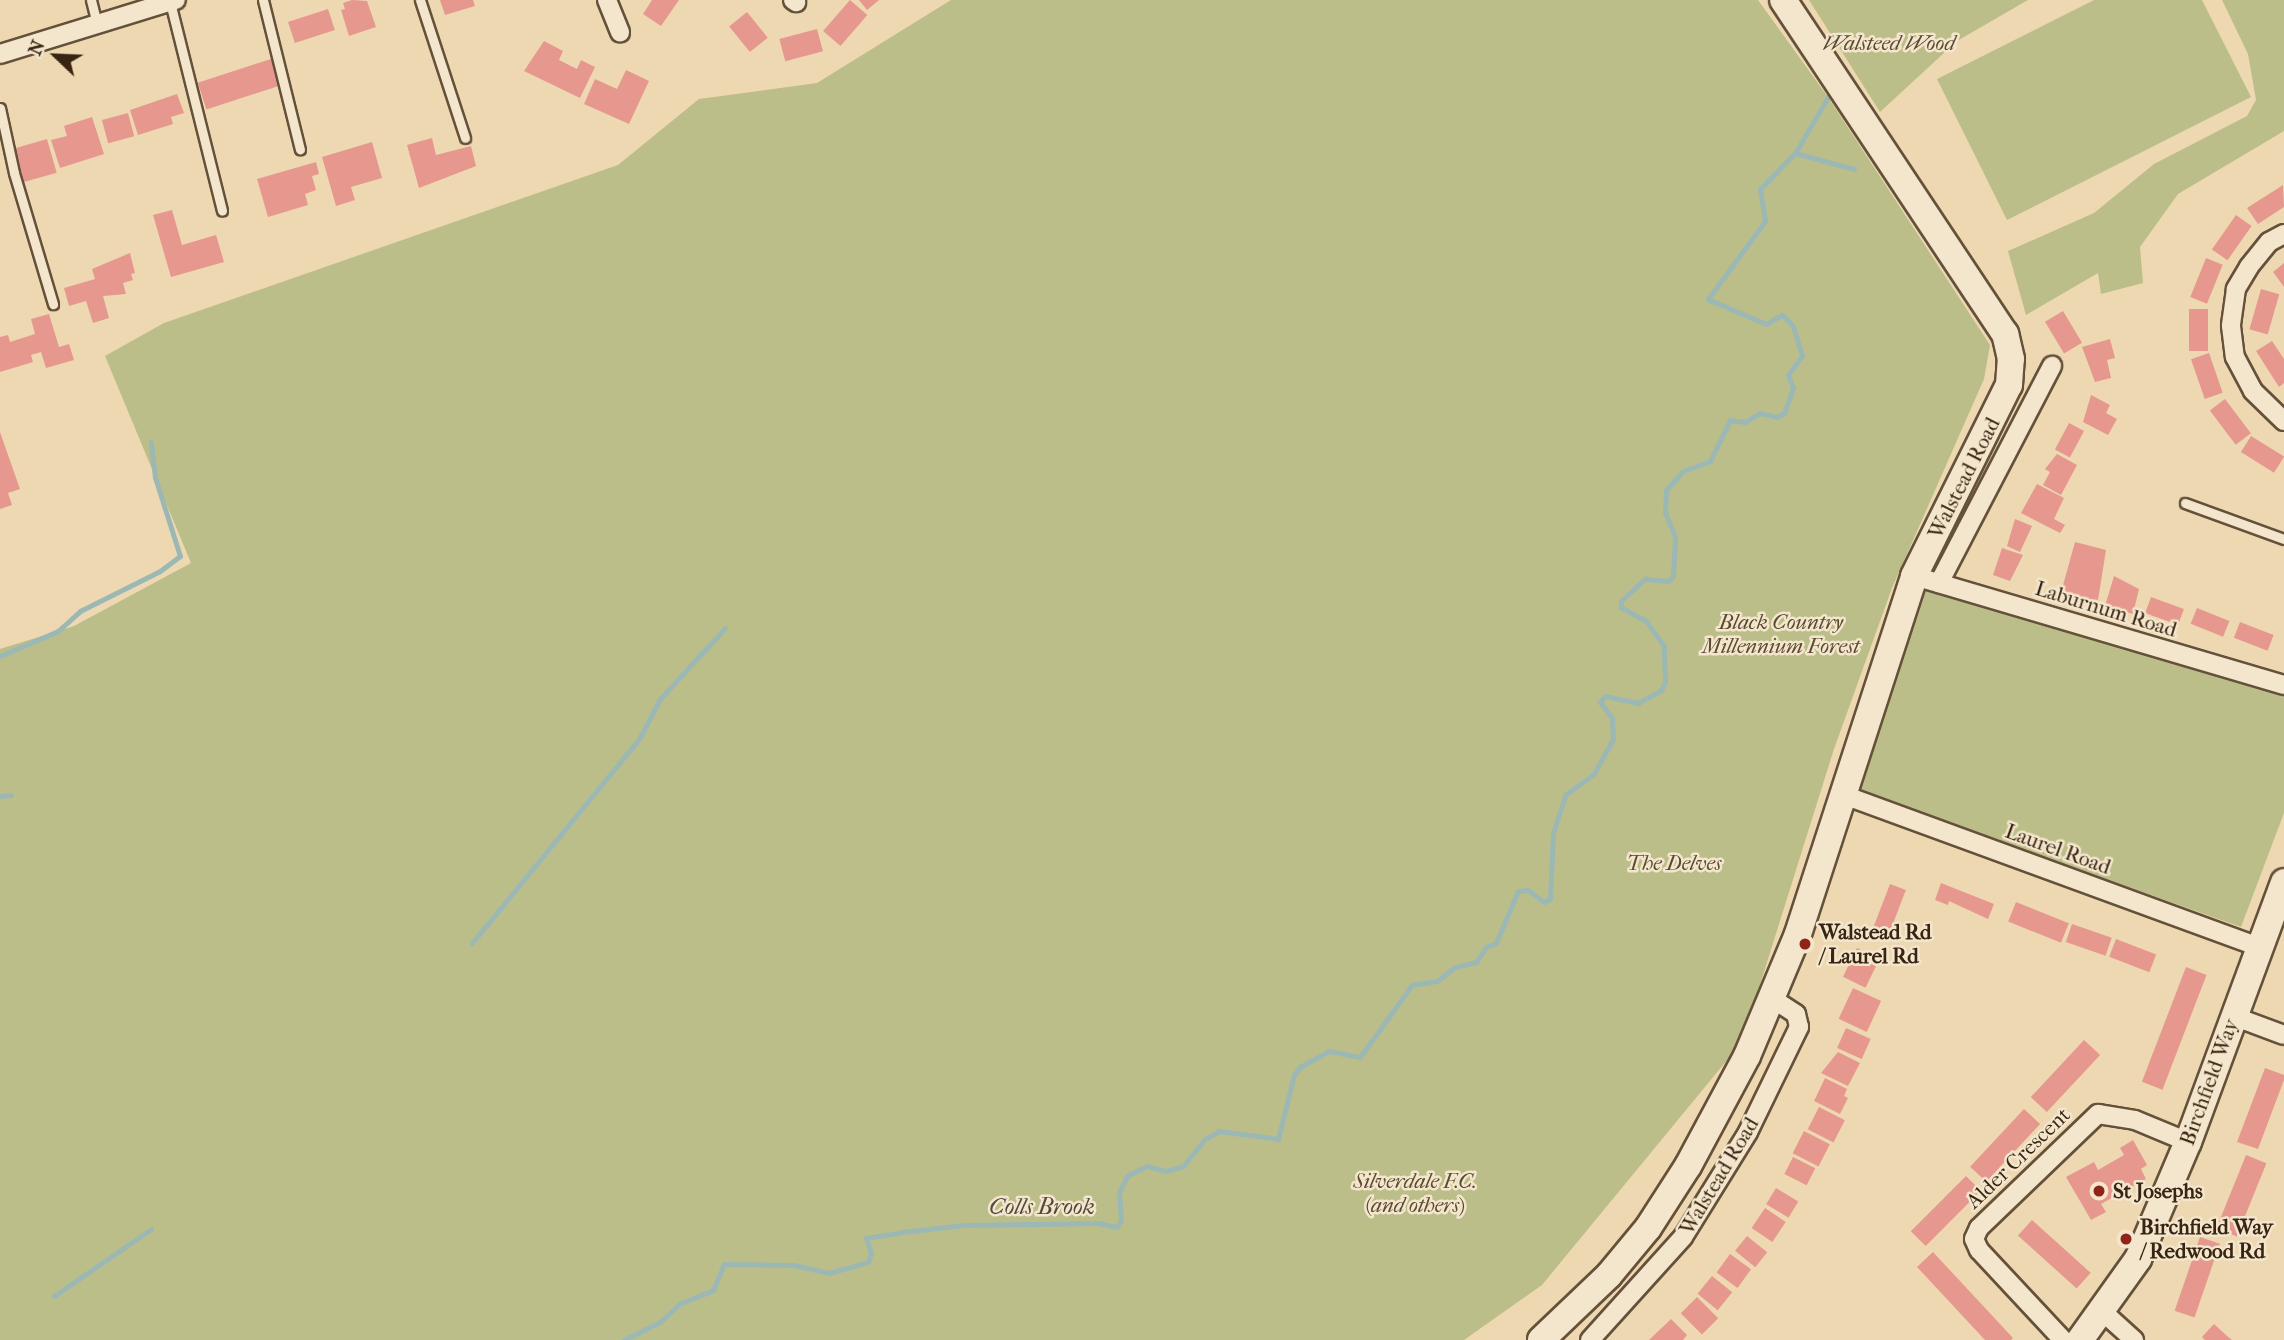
<!DOCTYPE html>
<style>
body{margin:0}
#map{position:relative;width:2284px;height:1340px;overflow:hidden;background:#edd8b2;font-family:"IM FELL French Canon",serif}
div>[style]{position:absolute}
.green>*{inset:0;background:#bcbe89}
.stream>*{height:5px;margin:-2.5px;padding:0 2.5px;transform-origin:2.5px;border-radius:2.5px;background:#9bb8b5}
.building>*{inset:0;background:#e6988f;transform-origin:0 0}
.roads{filter:drop-shadow(2px 0 #65513a) drop-shadow(-2px 0 #65513a) drop-shadow(0 2px #65513a) drop-shadow(0 -2px #65513a)}
.lane>*{height:9px;margin:-4.5px;padding:0 4.5px;transform-origin:4.5px;border-radius:4.5px;background:#f3e6cd}
.street>*{height:18px;margin:-9px;padding:0 9px;transform-origin:9px;border-radius:9px;background:#f3e6cd}
.secondary>*{height:26px;margin:-13px;padding:0 13px;transform-origin:13px;border-radius:13px;background:#f3e6cd}
.dots>*{width:19px;height:19px;translate:-50% -50%;box-sizing:border-box;border:4px solid #f3e6cd;border-radius:50%}
span{translate:-50% -50%;white-space:nowrap;text-align:center;line-height:1.15;-webkit-text-stroke:5px #f3e6cd;paint-order:stroke}
.park-label{font-size:21px;color:#594a30;font-style:italic}
.street-label{font-size:21px;color:#382412}
.poi-label{font-size:21px;color:#382412;font-weight:700}
.left{translate:0 -50%;text-align:left}
.water-label{font-size:23px;color:#51493b;font-style:italic}
.north{position:absolute;left:21px;top:21px;width:70px;height:70px;-webkit-text-stroke:5px #f3e6cd;paint-order:stroke;rotate:293deg;font-size:19px;font-weight:700;line-height:28px;text-align:center;color:#382412}
.north::after{content:'';display:block;margin:auto;width:24px;height:32px;background:#382412;clip-path:polygon(50% 0,100% 100%,50% 72%,0 100%)}
</style>
<div id="map">
<div class="green">
<i style="clip-path:polygon(951px 0,1758px 0,1828px 97px,1990px 345px,1984px 379px,1892px 588px,1834px 749px,1742px 1042px,1542px 1285px,1464px 1340px,0 1340px,0 649px,74px 626px,191px 563px,105px 356px,164px 323px,618px 165px,699px 99px,817px 83px)"></i>
<i style="clip-path:polygon(1809px 0,2028px 0,1957px 41px,1880px 112px)"></i>
<i style="clip-path:polygon(2094px 0,2202px 0,2251px 97px,2007px 220px,1937px 79px)"></i>
<i style="clip-path:polygon(2222px 0,2284px 0,2284px 131px,2178px 194px,2140px 247px,2143px 283px,2101px 294px,2098px 273px,2026px 315px,2008px 251px,2094px 213px,2154px 164px,2247px 116px,2256px 100px,2248px 54px)"></i>
<i style="clip-path:polygon(1918px 587px,2284px 696px,2284px 813px,2241px 927px,1848px 788px)"></i>
</div>
<div class="stream">
<i style="left:1795px;top:153px;width:61px;rotate:15.2deg"></i>
<i style="left:0;top:656px;width:63px;rotate:-23.3deg"></i>
<i style="left:58px;top:631px;width:30px;rotate:-42deg"></i>
<i style="left:80px;top:611px;width:89px;rotate:-26.6deg"></i>
<i style="left:160px;top:571px;width:25px;rotate:-37deg"></i>
<i style="left:180px;top:556px;width:83px;rotate:-107.6deg"></i>
<i style="left:155px;top:477px;width:35px;rotate:-97deg"></i>
<i style="left:0;top:796px;width:11px;rotate:-5deg"></i>
<i style="left:472px;top:943px;width:264px;rotate:-50.7deg"></i>
<i style="left:639px;top:739px;width:45px;rotate:-62.3deg"></i>
<i style="left:660px;top:699px;width:96px;rotate:-47.5deg"></i>
<i style="left:54px;top:1296px;width:118px;rotate:-34.6deg"></i>
<i style="left:624px;top:1340px;width:40px;rotate:-26.6deg"></i>
<i style="left:660px;top:1322px;width:26px;rotate:-43deg"></i>
<i style="left:679px;top:1304px;width:37px;rotate:-22deg"></i>
<i style="left:713px;top:1290px;width:28px;rotate:-67deg"></i>
<i style="left:724px;top:1264px;width:70px;rotate:0.8deg"></i>
<i style="left:794px;top:1265px;width:36px;rotate:13deg"></i>
<i style="left:829px;top:1273px;width:41px;rotate:-15.8deg"></i>
<i style="left:868px;top:1262px;width:9px;rotate:-72deg"></i>
<i style="left:871px;top:1253px;width:16px;rotate:-108deg"></i>
<i style="left:866px;top:1238px;width:36px;rotate:-9deg"></i>
<i style="left:902px;top:1232px;width:62px;rotate:-6.4deg"></i>
<i style="left:964px;top:1225px;width:134px;rotate:-0.9deg"></i>
<i style="left:1098px;top:1223px;width:19px;rotate:12deg"></i>
<i style="left:1117px;top:1227px;width:8px;rotate:-60deg"></i>
<i style="left:1121px;top:1220px;width:28px;rotate:-94deg"></i>
<i style="left:1119px;top:1192px;width:18px;rotate:-63deg"></i>
<i style="left:1127px;top:1176px;width:22px;rotate:-27deg"></i>
<i style="left:1147px;top:1166px;width:20px;rotate:15deg"></i>
<i style="left:1166px;top:1171px;width:18px;rotate:-16deg"></i>
<i style="left:1183px;top:1166px;width:35px;rotate:-51deg"></i>
<i style="left:1205px;top:1139px;width:16px;rotate:-30deg"></i>
<i style="left:1219px;top:1131px;width:60px;rotate:7.7deg"></i>
<i style="left:1278px;top:1139px;width:66px;rotate:-76deg"></i>
<i style="left:1294px;top:1075px;width:10px;rotate:-53deg"></i>
<i style="left:1300px;top:1067px;width:33px;rotate:-29deg"></i>
<i style="left:1329px;top:1051px;width:32px;rotate:11deg"></i>
<i style="left:1360px;top:1057px;width:89px;rotate:-54.2deg"></i>
<i style="left:1412px;top:985px;width:25px;rotate:-9deg"></i>
<i style="left:1437px;top:981px;width:23px;rotate:-38deg"></i>
<i style="left:1455px;top:967px;width:22px;rotate:-13deg"></i>
<i style="left:1476px;top:962px;width:18px;rotate:-56deg"></i>
<i style="left:1486px;top:947px;width:11px;rotate:-22deg"></i>
<i style="left:1496px;top:943px;width:56px;rotate:-67.1deg"></i>
<i style="left:1518px;top:891px;width:10px;rotate:-6deg"></i>
<i style="left:1528px;top:890px;width:20px;rotate:37deg"></i>
<i style="left:1544px;top:902px;width:7px;rotate:-27deg"></i>
<i style="left:1550px;top:899px;width:66px;rotate:-87.4deg"></i>
<i style="left:1553px;top:833px;width:40px;rotate:-72deg"></i>
<i style="left:1565px;top:795px;width:34px;rotate:-36deg"></i>
<i style="left:1593px;top:775px;width:41px;rotate:-60.9deg"></i>
<i style="left:1613px;top:739px;width:21px;rotate:-93deg"></i>
<i style="left:1612px;top:718px;width:20px;rotate:-127deg"></i>
<i style="left:1600px;top:702px;width:8px;rotate:-50deg"></i>
<i style="left:1605px;top:696px;width:34px;rotate:12deg"></i>
<i style="left:1638px;top:703px;width:26px;rotate:-29deg"></i>
<i style="left:1661px;top:690px;width:9px;rotate:-63deg"></i>
<i style="left:1665px;top:682px;width:36px;rotate:-92deg"></i>
<i style="left:1664px;top:646px;width:31px;rotate:-126deg"></i>
<i style="left:1646px;top:621px;width:29px;rotate:-151deg"></i>
<i style="left:1621px;top:607px;width:6px;rotate:-90deg"></i>
<i style="left:1621px;top:601px;width:33px;rotate:-43deg"></i>
<i style="left:1645px;top:579px;width:23px;rotate:5deg"></i>
<i style="left:1668px;top:581px;width:6px;rotate:-39deg"></i>
<i style="left:1673px;top:577px;width:40px;rotate:-87.1deg"></i>
<i style="left:1675px;top:537px;width:27px;rotate:-112deg"></i>
<i style="left:1665px;top:512px;width:22px;rotate:-87deg"></i>
<i style="left:1666px;top:490px;width:25px;rotate:-48deg"></i>
<i style="left:1683px;top:471px;width:29px;rotate:-20deg"></i>
<i style="left:1710px;top:461px;width:46px;rotate:-64deg"></i>
<i style="left:1730px;top:420px;width:15px;rotate:8deg"></i>
<i style="left:1745px;top:422px;width:17px;rotate:-31deg"></i>
<i style="left:1760px;top:413px;width:17px;rotate:13deg"></i>
<i style="left:1777px;top:417px;width:8px;rotate:-30deg"></i>
<i style="left:1784px;top:413px;width:27px;rotate:-70deg"></i>
<i style="left:1793px;top:388px;width:14px;rotate:-111deg"></i>
<i style="left:1788px;top:375px;width:24px;rotate:-54deg"></i>
<i style="left:1802px;top:356px;width:31px;rotate:-107deg"></i>
<i style="left:1793px;top:326px;width:16px;rotate:-135deg"></i>
<i style="left:1782px;top:315px;width:18px;rotate:151deg"></i>
<i style="left:1766px;top:324px;width:63px;rotate:-156.7deg"></i>
<i style="left:1708px;top:299px;width:97px;rotate:-53.8deg"></i>
<i style="left:1765px;top:221px;width:32px;rotate:-99deg"></i>
<i style="left:1760px;top:189px;width:50px;rotate:-45.8deg"></i>
<i style="left:1795px;top:153px;width:65px;rotate:-59.5deg"></i>
</div>
<div class="building">
<i style="clip-path:polygon(352px 0,367px 1px,376px 27px,349px 36px,341px 10px,345px 9px,343px 3px)"></i>
<i style="clip-path:polygon(440px 0,473px 0,475px 6px,445px 15px)"></i>
<i style="clip-path:polygon(652px 0,679px 0,661px 26px,643px 14px)"></i>
<i style="left:850px;top:0;width:23px;height:41px;rotate:41deg"></i>
<i style="clip-path:polygon(859px 0,879px 0,867px 10px)"></i>
<i style="left:328px;top:9px;width:22px;height:42px;rotate:72deg"></i>
<i style="left:747px;top:12px;width:33px;height:23px;rotate:51deg"></i>
<i style="left:817px;top:29px;width:23px;height:39px;rotate:75deg"></i>
<i style="clip-path:polygon(544px 41px,563px 51px,559px 60px,577px 69px,581px 60px,595px 67px,580px 98px,524px 71px)"></i>
<i style="left:271px;top:59px;width:28px;height:77px;rotate:72deg"></i>
<i style="clip-path:polygon(626px 70px,649px 81px,629px 124px,584px 104px,595px 79px,617px 89px)"></i>
<i style="clip-path:polygon(177px 94px,184px 113px,171px 117px,173px 124px,138px 135px,130px 110px)"></i>
<i style="left:128px;top:113px;width:24px;height:27px;rotate:75deg"></i>
<i style="clip-path:polygon(92px 117px,104px 154px,60px 168px,51px 140px,67px 136px,64px 126px)"></i>
<i style="clip-path:polygon(432px 138px,436px 155px,471px 146px,476px 166px,419px 188px,407px 145px)"></i>
<i style="left:47px;top:139px;width:35px;height:35px;rotate:74deg"></i>
<i style="clip-path:polygon(372px 142px,382px 178px,351px 187px,355px 200px,336px 206px,322px 157px)"></i>
<i style="clip-path:polygon(316px 162px,319px 174px,312px 176px,316px 190px,305px 194px,308px 205px,268px 217px,257px 179px)"></i>
<i style="clip-path:polygon(2283px 185px,2284px 207px,2258px 224px,2247px 208px)"></i>
<i style="clip-path:polygon(172px 210px,182px 245px,216px 235px,224px 262px,171px 277px,153px 215px)"></i>
<i style="left:2236px;top:215px;width:19px;height:42px;rotate:35deg"></i>
<i style="clip-path:polygon(130px 253px,135px 273px,131px 274px,133px 280px,123px 283px,126px 294px,103px 296px,109px 318px,93px 323px,86px 301px,69px 306px,64px 288px,95px 279px,92px 269px)"></i>
<i style="left:2206px;top:258px;width:18px;height:42px;rotate:22deg"></i>
<i style="clip-path:polygon(2284px 263px,2284px 287px,2273px 272px)"></i>
<i style="left:2261px;top:289px;width:19px;height:42px;rotate:16deg"></i>
<i style="left:2189px;top:309px;width:19px;height:42px"></i>
<i style="left:2063px;top:311px;width:37px;height:21px;rotate:59deg"></i>
<i style="clip-path:polygon(49px 314px,59px 347px,69px 344px,74px 360px,46px 368px,41px 352px,31px 355px,33px 362px,0 372px,0 337px,8px 335px,10px 342px,35px 334px,31px 319px)"></i>
<i style="clip-path:polygon(2110px 339px,2115px 358px,2107px 360px,2111px 378px,2095px 382px,2082px 347px)"></i>
<i style="clip-path:polygon(2272px 341px,2284px 359px,2284px 383px,2279px 387px,2256px 351px)"></i>
<i style="left:2209px;top:353px;width:42px;height:19px;rotate:71deg"></i>
<i style="clip-path:polygon(2091px 395px,2110px 405px,2106px 413px,2117px 419px,2108px 435px,2083px 422px)"></i>
<i style="left:2225px;top:399px;width:43px;height:19px;rotate:53deg"></i>
<i style="left:2069px;top:423px;width:17px;height:30px;rotate:28deg"></i>
<i style="clip-path:polygon(0 432px,20px 489px,8px 493px,12px 505px,0 509px)"></i>
<i style="left:2251px;top:436px;width:39px;height:19px;rotate:32deg"></i>
<i style="clip-path:polygon(2057px 454px,2077px 465px,2061px 495px,2043px 485px,2050px 472px,2045px 469px)"></i>
<i style="clip-path:polygon(2037px 484px,2064px 498px,2054px 519px,2065px 525px,2060px 533px,2021px 513px)"></i>
<i style="clip-path:polygon(2015px 519px,2032px 526px,2020px 552px,2007px 546px)"></i>
<i style="clip-path:polygon(2075px 542px,2106px 550px,2098px 600px,2060px 596px)"></i>
<i style="clip-path:polygon(2002px 548px,2023px 555px,2010px 581px,1993px 575px)"></i>
<i style="clip-path:polygon(2114px 576px,2139px 589px,2133px 614px,2105px 606px)"></i>
<i style="left:2151px;top:597px;width:35px;height:17px;rotate:20deg"></i>
<i style="left:2197px;top:608px;width:35px;height:17px;rotate:22deg"></i>
<i style="left:2240px;top:622px;width:36px;height:17px;rotate:21deg"></i>
<i style="clip-path:polygon(1941px 883px,1994px 904px,1988px 919px,1949px 901px,1948px 905px,1935px 900px)"></i>
<i style="left:1890px;top:884px;width:17px;height:53px;rotate:21deg"></i>
<i style="left:2016px;top:902px;width:57px;height:21px;rotate:22deg"></i>
<i style="left:2072px;top:924px;width:42px;height:19px;rotate:19deg"></i>
<i style="left:2116px;top:939px;width:43px;height:19px;rotate:21deg"></i>
<i style="left:1857px;top:948px;width:25px;height:32px;rotate:26deg"></i>
<i style="left:2186px;top:967px;width:22px;height:123px;rotate:21deg"></i>
<i style="left:1853px;top:988px;width:31px;height:34px;rotate:25deg"></i>
<i style="left:1846px;top:1028px;width:27px;height:22px;rotate:24deg"></i>
<i style="left:2084px;top:1040px;width:22px;height:78px;rotate:43deg"></i>
<i style="clip-path:polygon(1838px 1052px,1860px 1063px,1848px 1086px,1821px 1073px)"></i>
<i style="clip-path:polygon(2265px 1068px,2284px 1075px,2284px 1080px,2258px 1149px,2237px 1142px)"></i>
<i style="clip-path:polygon(1825px 1078px,1847px 1089px,1844px 1096px,1848px 1098px,1840px 1114px,1814px 1101px)"></i>
<i style="left:1819px;top:1107px;width:29px;height:25px;rotate:27deg"></i>
<i style="left:2024px;top:1109px;width:22px;height:79px;rotate:43deg"></i>
<i style="left:1804px;top:1131px;width:29px;height:25px;rotate:27deg"></i>
<i style="clip-path:polygon(2133px 1140px,2147px 1165px,2141px 1169px,2146px 1179px,2101px 1204px,2106px 1212px,2091px 1220px,2066px 1177px,2094px 1162px,2098px 1170px,2124px 1155px,2120px 1148px)"></i>
<i style="left:2246px;top:1155px;width:22px;height:79px;rotate:22deg"></i>
<i style="left:1793px;top:1157px;width:25px;height:19px;rotate:27deg"></i>
<i style="left:1966px;top:1176px;width:21px;height:78px;rotate:45deg"></i>
<i style="left:1776px;top:1188px;width:26px;height:19px;rotate:31deg"></i>
<i style="left:1765px;top:1208px;width:25px;height:24px;rotate:34deg"></i>
<i style="left:2032px;top:1220px;width:79px;height:21px;rotate:42deg"></i>
<i style="left:1747px;top:1236px;width:26px;height:19px;rotate:39deg"></i>
<i style="left:2200px;top:1237px;width:21px;height:78px;rotate:19deg"></i>
<i style="clip-path:polygon(1933px 1252px,2013px 1338px,2011px 1340px,1985px 1340px,1917px 1267px)"></i>
<i style="left:1730px;top:1254px;width:26px;height:23px;rotate:36deg"></i>
<i style="left:1712px;top:1276px;width:26px;height:23px;rotate:39deg"></i>
<i style="left:1697px;top:1297px;width:30px;height:23px;rotate:45deg"></i>
<i style="clip-path:polygon(1671px 1319px,1687px 1335px,1683px 1340px,1649px 1340px)"></i>
<i style="clip-path:polygon(2214px 1324px,2227px 1336px,2232px 1340px,2205px 1340px,2202px 1337px)"></i>
</div>
<div class="roads">
<div class="lane">
<i style="left:91px;top:0;width:25px;rotate:76deg"></i>
<i style="left:263px;top:0;width:154px;rotate:76.1deg"></i>
<i style="left:420px;top:0;width:145px;rotate:71.9deg"></i>
<i style="left:170px;top:2px;width:215px;rotate:76deg"></i>
<i style="left:0;top:108px;width:66px;rotate:77.8deg"></i>
<i style="left:14px;top:173px;width:137px;rotate:73.4deg"></i>
<i style="left:2185px;top:503px;width:105px;rotate:20deg"></i>
</div>
<div class="street">
<i style="left:607px;top:0;width:35px;rotate:68deg"></i>
<i style="left:793px;top:0;width:4px;rotate:34deg"></i>
<i style="left:0;top:54px;width:184px;rotate:-17.1deg"></i>
<i style="left:2284px;top:234px;width:17px;rotate:152deg"></i>
<i style="left:2269px;top:242px;width:32px;rotate:129deg"></i>
<i style="left:2249px;top:267px;width:26px;rotate:121deg"></i>
<i style="left:2236px;top:289px;width:37px;rotate:98deg"></i>
<i style="left:2231px;top:326px;width:31px;rotate:83deg"></i>
<i style="left:2235px;top:357px;width:38px;rotate:62deg"></i>
<i style="left:2253px;top:391px;width:43px;rotate:44.1deg"></i>
<i style="left:1914px;top:576px;width:386px;rotate:16.4deg"></i>
<i style="left:1939px;top:583px;width:245px;rotate:-62.5deg"></i>
<i style="left:1841px;top:794px;width:446px;rotate:20.1deg"></i>
<i style="left:2233px;top:1016px;width:54px;rotate:20.4deg"></i>
<i style="left:2103px;top:1312px;width:42px;rotate:42.1deg"></i>
<i style="left:1590px;top:1340px;width:139px;rotate:-47.9deg"></i>
<i style="left:1683px;top:1237px;width:123px;rotate:-58.2deg"></i>
<i style="left:1748px;top:1132px;width:117px;rotate:-64.1deg"></i>
<i style="left:1799px;top:1027px;width:13px;rotate:-103deg"></i>
<i style="left:1796px;top:1014px;width:27px;rotate:-147deg"></i>
<i style="left:2063px;top:1340px;width:123px;rotate:-133deg"></i>
<i style="left:1979px;top:1250px;width:12px;rotate:-114deg"></i>
<i style="left:1974px;top:1239px;width:12px;rotate:-66deg"></i>
<i style="left:1979px;top:1228px;width:165px;rotate:-43.8deg"></i>
<i style="left:2098px;top:1114px;width:37px;rotate:9deg"></i>
<i style="left:2135px;top:1120px;width:57px;rotate:22.5deg"></i>
</div>
<div class="secondary">
<i style="left:1541px;top:1340px;width:94px;rotate:-43.7deg"></i>
<i style="left:1609px;top:1275px;width:61px;rotate:-50.3deg"></i>
<i style="left:1648px;top:1228px;width:74px;rotate:-57.2deg"></i>
<i style="left:1688px;top:1166px;width:125px;rotate:-61.8deg"></i>
<i style="left:1747px;top:1056px;width:132px;rotate:-67.3deg"></i>
<i style="left:1798px;top:934px;width:376px;rotate:-72deg"></i>
<i style="left:1914px;top:576px;width:213px;rotate:-63.6deg"></i>
<i style="left:2009px;top:385px;width:26px;rotate:-86deg"></i>
<i style="left:2011px;top:359px;width:26px;rotate:-103deg"></i>
<i style="left:2005px;top:334px;width:401px;rotate:-123.6deg"></i>
<i style="left:2080px;top:1340px;width:100px;rotate:-54.4deg"></i>
<i style="left:2138px;top:1259px;width:127px;rotate:-66.9deg"></i>
<i style="left:2188px;top:1142px;width:277px;rotate:-69.7deg"></i>
</div>
</div>
<div class="dots">
<i style="left:1805px;top:944px;background:#8f2418"></i>
<i style="left:2099px;top:1191px;background:#8f2418"></i>
<i style="left:2126px;top:1239px;background:#8f2418"></i>
</div>
<div class="park-label">
<span style="left:1889px;top:43px">Walsteed Wood</span>
<span style="left:1781px;top:634px">Black Country<br>Millennium Forest</span>
<span style="left:1674px;top:863px">The Delves</span>
<span style="left:1415px;top:1193px">Silverdale F.C.<br>(and others)</span>
</div>
<div class="street-label">
<span style="left:1964px;top:478px;rotate:-63deg">Walstead Road</span>
<span style="left:2106px;top:609px;rotate:17deg">Laburnum Road</span>
<span style="left:2058px;top:849px;rotate:20deg">Laurel Road</span>
<span style="left:2209px;top:1082px;rotate:-70deg">Birchfield Way</span>
<span style="left:2018px;top:1158px;rotate:-44deg">Alder Crescent</span>
<span style="left:1719px;top:1176px;rotate:-59deg">Walstead Road</span>
</div>
<div class="poi-label">
<span class="left" style="left:1819px;top:944px">Walstead Rd<br>/ Laurel Rd</span>
<span class="left" style="left:2113px;top:1191px">St Josephs</span>
<span class="left" style="left:2140px;top:1239px">Birchfield Way<br>/ Redwood Rd</span>
</div>
<div class="water-label">
<span style="left:1042px;top:1207px">Colls Brook</span>
</div>
<div class="north">N</div>
</div>
